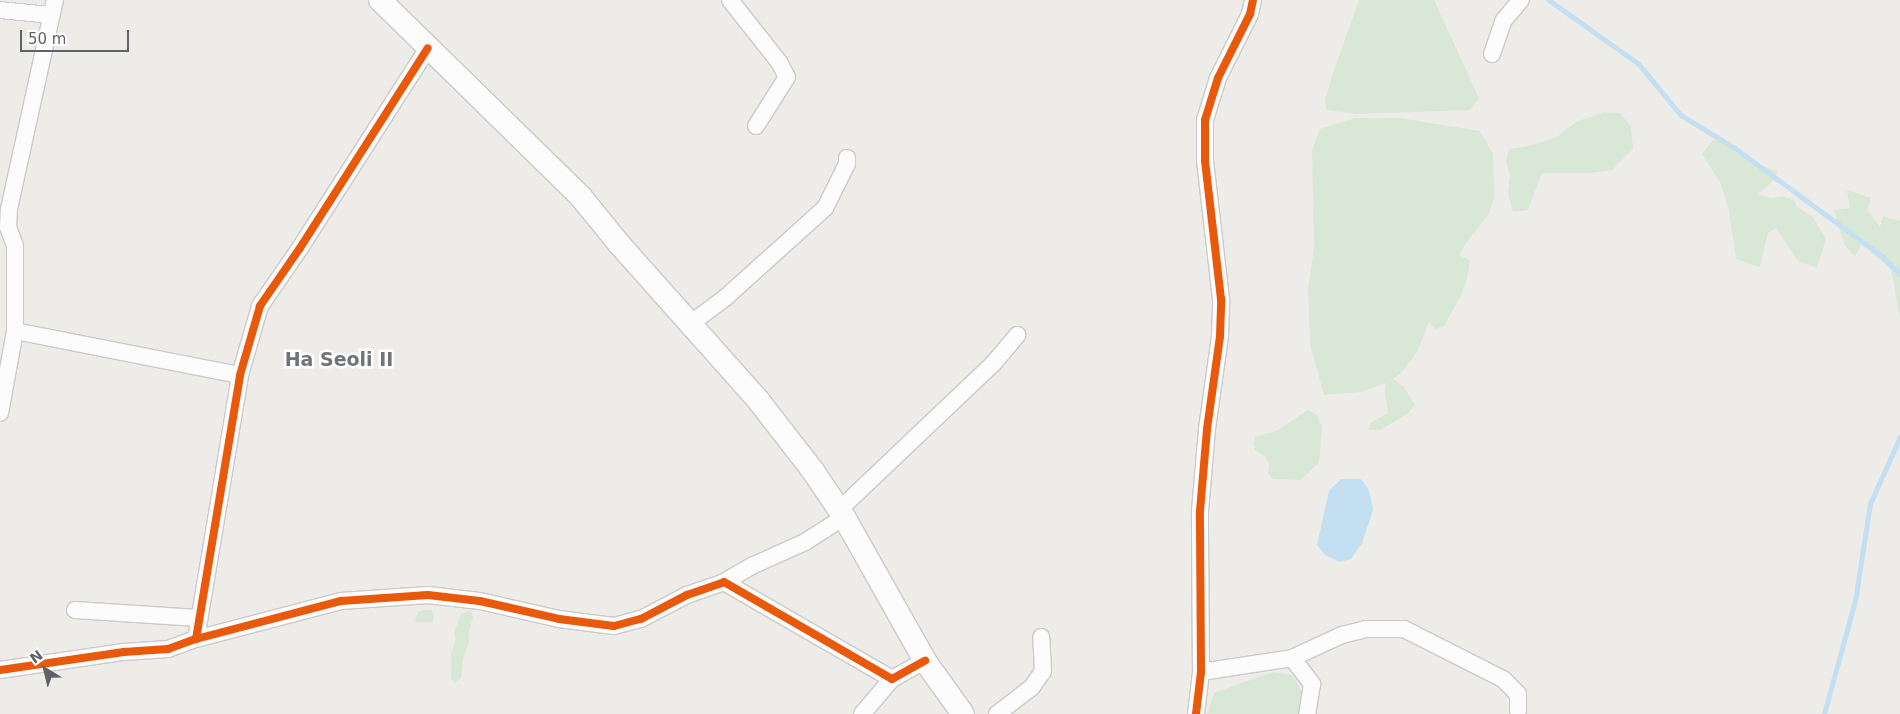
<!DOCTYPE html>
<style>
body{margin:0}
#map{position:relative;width:1900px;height:714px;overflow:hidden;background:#eeece9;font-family:"DejaVu Sans",sans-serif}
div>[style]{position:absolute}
.green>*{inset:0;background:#d9e7d6}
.water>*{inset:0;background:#c3dff1}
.stream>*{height:4.5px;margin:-2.25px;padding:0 2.25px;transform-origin:2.25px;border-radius:2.25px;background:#c3dff1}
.roads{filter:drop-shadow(1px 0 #cbcac9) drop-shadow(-1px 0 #cbcac9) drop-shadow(0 1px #cbcac9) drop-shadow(0 -1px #cbcac9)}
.minor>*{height:16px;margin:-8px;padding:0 8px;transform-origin:8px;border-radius:8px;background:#fcfcfc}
.secondary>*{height:22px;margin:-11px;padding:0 11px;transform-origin:11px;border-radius:11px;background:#fcfcfc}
.cycleway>*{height:8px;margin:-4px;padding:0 4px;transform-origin:4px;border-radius:4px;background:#e8590c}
span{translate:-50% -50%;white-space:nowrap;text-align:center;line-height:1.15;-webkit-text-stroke:5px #fff;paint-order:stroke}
.district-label{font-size:19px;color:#707478;font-weight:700}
.north{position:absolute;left:20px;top:644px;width:50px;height:50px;-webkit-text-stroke:4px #fff;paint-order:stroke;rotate:324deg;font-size:14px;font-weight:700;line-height:20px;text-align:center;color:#5f6266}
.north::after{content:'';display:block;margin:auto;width:18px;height:22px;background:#5f6266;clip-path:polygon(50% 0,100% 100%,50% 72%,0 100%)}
.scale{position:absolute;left:20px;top:30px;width:109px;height:22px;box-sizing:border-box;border:2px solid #5f6266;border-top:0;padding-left:6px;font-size:15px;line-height:18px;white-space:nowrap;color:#5f6266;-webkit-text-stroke:4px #fff;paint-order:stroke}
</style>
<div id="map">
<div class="green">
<i style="clip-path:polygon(1359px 0,1434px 0,1479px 98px,1470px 110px,1357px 114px,1326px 110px,1325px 100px,1333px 73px)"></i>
<i style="clip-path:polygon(1603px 112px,1620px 113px,1631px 127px,1633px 149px,1612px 170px,1591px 173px,1542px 173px,1528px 210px,1513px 212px,1508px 192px,1510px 176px,1506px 162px,1509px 149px,1529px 146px,1557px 137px,1576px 122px)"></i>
<i style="clip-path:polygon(1355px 118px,1400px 118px,1480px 131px,1493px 154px,1494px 197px,1489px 214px,1466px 243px,1459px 255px,1470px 260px,1467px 279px,1460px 297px,1444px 326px,1435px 329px,1429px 322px,1417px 352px,1403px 371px,1393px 379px,1404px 387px,1415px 405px,1407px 414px,1380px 430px,1369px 430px,1370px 423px,1388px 413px,1385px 393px,1386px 383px,1361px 392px,1324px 395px,1310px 344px,1308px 288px,1314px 248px,1312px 150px,1320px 129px)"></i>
<i style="clip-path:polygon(1713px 140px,1725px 142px,1732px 148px,1740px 150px,1754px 164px,1778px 171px,1773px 181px,1758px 194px,1771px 198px,1783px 196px,1794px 200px,1797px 207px,1813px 217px,1826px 239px,1817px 268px,1798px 261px,1776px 228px,1768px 233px,1760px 267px,1736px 259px,1729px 210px,1720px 182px,1702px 154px)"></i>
<i style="clip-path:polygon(1847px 190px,1871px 198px,1867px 210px,1880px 227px,1883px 216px,1900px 221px,1900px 318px,1891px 269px,1871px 253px,1865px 239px,1855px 256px,1844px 244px,1834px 210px,1850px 208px)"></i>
<i style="clip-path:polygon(1308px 410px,1317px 415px,1322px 427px,1319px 463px,1300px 480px,1273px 479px,1268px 474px,1269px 464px,1265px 456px,1255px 450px,1253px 443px,1255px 437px,1276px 431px)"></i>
<i style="clip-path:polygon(424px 610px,431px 610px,434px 614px,433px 623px,414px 622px,418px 612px)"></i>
<i style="clip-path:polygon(471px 611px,473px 617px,469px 631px,469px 642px,463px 659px,461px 678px,455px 683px,451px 679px,451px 654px,456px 639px,454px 632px,461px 614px)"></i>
<i style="clip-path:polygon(1273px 672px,1292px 675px,1301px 689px,1301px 714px,1207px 714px,1214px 693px)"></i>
</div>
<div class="water">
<i style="clip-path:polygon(1341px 479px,1361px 479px,1369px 490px,1373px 510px,1362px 543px,1351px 559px,1339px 562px,1325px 555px,1317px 545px,1329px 491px)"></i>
</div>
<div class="stream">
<i style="left:1549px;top:0;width:110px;rotate:35.4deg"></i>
<i style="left:1639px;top:64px;width:66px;rotate:50.5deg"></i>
<i style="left:1681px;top:115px;width:63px;rotate:31.4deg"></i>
<i style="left:1735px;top:148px;width:182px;rotate:36.3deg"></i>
<i style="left:1882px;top:256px;width:25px;rotate:45deg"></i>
<i style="left:1824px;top:714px;width:117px;rotate:-74.7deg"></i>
<i style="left:1855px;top:601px;width:98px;rotate:-81.2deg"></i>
<i style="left:1870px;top:504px;width:73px;rotate:-65.9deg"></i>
</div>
<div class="roads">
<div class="minor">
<i style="left:730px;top:0;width:79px;rotate:51.7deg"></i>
<i style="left:779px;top:62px;width:17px;rotate:62deg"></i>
<i style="left:787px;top:77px;width:58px;rotate:122.3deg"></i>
<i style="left:0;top:10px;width:50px;rotate:5.7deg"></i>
<i style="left:1492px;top:54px;width:36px;rotate:-71deg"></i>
<i style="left:1504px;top:20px;width:26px;rotate:-50deg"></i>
<i style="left:690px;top:324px;width:44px;rotate:-36.6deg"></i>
<i style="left:725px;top:298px;width:135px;rotate:-42deg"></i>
<i style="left:825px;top:208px;width:49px;rotate:-63.4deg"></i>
<i style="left:847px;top:164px;width:6px;rotate:-90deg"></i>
<i style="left:15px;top:331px;width:229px;rotate:11.1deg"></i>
<i style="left:0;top:413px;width:83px;rotate:-79.6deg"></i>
<i style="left:15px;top:331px;width:85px;rotate:-90deg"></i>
<i style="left:15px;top:246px;width:20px;rotate:-110deg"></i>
<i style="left:8px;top:227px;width:18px;rotate:-87deg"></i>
<i style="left:9px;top:209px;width:214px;rotate:-77.6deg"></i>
<i style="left:839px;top:510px;width:212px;rotate:-43.5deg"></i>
<i style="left:993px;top:364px;width:38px;rotate:-50deg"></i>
<i style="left:724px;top:582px;width:34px;rotate:-30deg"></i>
<i style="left:754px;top:565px;width:56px;rotate:-24.3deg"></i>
<i style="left:805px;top:542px;width:46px;rotate:-32.7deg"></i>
<i style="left:75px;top:610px;width:123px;rotate:3.7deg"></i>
<i style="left:196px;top:639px;width:268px;rotate:-80.5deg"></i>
<i style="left:240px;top:375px;width:72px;rotate:-73.8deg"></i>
<i style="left:260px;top:306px;width:70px;rotate:-55.4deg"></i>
<i style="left:300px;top:248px;width:237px;rotate:-57.4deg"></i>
<i style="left:1292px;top:658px;width:33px;rotate:52deg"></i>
<i style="left:1312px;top:684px;width:30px;rotate:99deg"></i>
<i style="left:0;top:670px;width:125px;rotate:-8.3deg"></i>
<i style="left:124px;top:652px;width:44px;rotate:-3.9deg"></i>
<i style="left:168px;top:649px;width:30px;rotate:-20deg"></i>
<i style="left:196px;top:639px;width:150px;rotate:-14.7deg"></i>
<i style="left:341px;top:601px;width:87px;rotate:-3.9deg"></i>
<i style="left:428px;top:595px;width:52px;rotate:6.6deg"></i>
<i style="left:480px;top:601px;width:81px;rotate:12.8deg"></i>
<i style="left:559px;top:619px;width:55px;rotate:7.3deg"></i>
<i style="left:614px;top:626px;width:28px;rotate:-15deg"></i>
<i style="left:641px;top:619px;width:52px;rotate:-27.6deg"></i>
<i style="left:687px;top:595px;width:39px;rotate:-19deg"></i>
<i style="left:724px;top:582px;width:194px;rotate:30deg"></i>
<i style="left:892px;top:679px;width:38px;rotate:-29deg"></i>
<i style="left:1201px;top:672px;width:92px;rotate:-8.7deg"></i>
<i style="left:1292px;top:658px;width:55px;rotate:-24.7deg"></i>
<i style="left:1342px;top:635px;width:25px;rotate:-14deg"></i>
<i style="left:1366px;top:629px;width:38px"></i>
<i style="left:1404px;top:629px;width:111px;rotate:26.8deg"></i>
<i style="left:1503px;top:679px;width:21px;rotate:45deg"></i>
<i style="left:1518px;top:694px;width:17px;rotate:90deg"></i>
<i style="left:862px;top:714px;width:46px;rotate:-49.4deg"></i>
<i style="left:997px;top:714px;width:44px;rotate:-37.6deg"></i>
<i style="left:1032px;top:687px;width:19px;rotate:-55deg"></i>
<i style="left:1043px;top:671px;width:34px;rotate:-93deg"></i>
<i style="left:1196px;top:714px;width:42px;rotate:-83.2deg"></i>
<i style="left:1201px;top:672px;width:161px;rotate:-90.4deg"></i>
<i style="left:1200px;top:511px;width:82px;rotate:-85.1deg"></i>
<i style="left:1207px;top:429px;width:94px;rotate:-82deg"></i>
<i style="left:1220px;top:336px;width:37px;rotate:-88deg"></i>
<i style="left:1221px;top:299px;width:140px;rotate:-96.6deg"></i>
<i style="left:1205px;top:160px;width:40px;rotate:-90deg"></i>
<i style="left:1205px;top:120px;width:44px;rotate:-72.8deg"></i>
<i style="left:1218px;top:78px;width:72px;rotate:-63.4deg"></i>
<i style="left:1250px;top:14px;width:14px;rotate:-78deg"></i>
</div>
<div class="secondary">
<i style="left:380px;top:0;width:281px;rotate:44.4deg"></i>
<i style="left:581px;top:197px;width:62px;rotate:50.9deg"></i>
<i style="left:620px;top:245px;width:208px;rotate:48.3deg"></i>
<i style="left:758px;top:400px;width:90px;rotate:52.2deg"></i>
<i style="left:813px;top:471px;width:55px;rotate:56deg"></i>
<i style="left:844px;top:517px;width:165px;rotate:60.6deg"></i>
<i style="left:925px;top:661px;width:65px;rotate:54.4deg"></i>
</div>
</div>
<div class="cycleway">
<i style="left:196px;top:639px;width:268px;rotate:-80.5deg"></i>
<i style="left:240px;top:375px;width:72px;rotate:-73.8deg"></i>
<i style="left:260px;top:306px;width:70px;rotate:-55.4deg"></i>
<i style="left:300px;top:248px;width:237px;rotate:-57.4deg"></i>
<i style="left:0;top:670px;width:125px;rotate:-8.3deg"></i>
<i style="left:124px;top:652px;width:44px;rotate:-3.9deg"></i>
<i style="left:168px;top:649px;width:30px;rotate:-20deg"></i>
<i style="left:196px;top:639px;width:150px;rotate:-14.7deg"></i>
<i style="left:341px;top:601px;width:87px;rotate:-3.9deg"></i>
<i style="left:428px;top:595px;width:52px;rotate:6.6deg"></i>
<i style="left:480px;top:601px;width:81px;rotate:12.8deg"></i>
<i style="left:559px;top:619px;width:55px;rotate:7.3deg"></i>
<i style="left:614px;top:626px;width:28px;rotate:-15deg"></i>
<i style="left:641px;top:619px;width:52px;rotate:-27.6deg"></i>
<i style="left:687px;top:595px;width:39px;rotate:-19deg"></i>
<i style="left:724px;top:582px;width:194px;rotate:30deg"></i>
<i style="left:892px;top:679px;width:38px;rotate:-29deg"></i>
<i style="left:1196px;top:714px;width:42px;rotate:-83.2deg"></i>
<i style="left:1201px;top:672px;width:161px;rotate:-90.4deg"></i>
<i style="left:1200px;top:511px;width:82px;rotate:-85.1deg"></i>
<i style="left:1207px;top:429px;width:94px;rotate:-82deg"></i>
<i style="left:1220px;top:336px;width:37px;rotate:-88deg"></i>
<i style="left:1221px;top:299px;width:140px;rotate:-96.6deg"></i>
<i style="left:1205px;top:160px;width:40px;rotate:-90deg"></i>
<i style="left:1205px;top:120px;width:44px;rotate:-72.8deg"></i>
<i style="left:1218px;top:78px;width:72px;rotate:-63.4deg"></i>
<i style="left:1250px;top:14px;width:14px;rotate:-78deg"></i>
</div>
<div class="district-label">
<span style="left:339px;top:360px">Ha Seoli II</span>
</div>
<div class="north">N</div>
<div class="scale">50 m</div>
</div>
